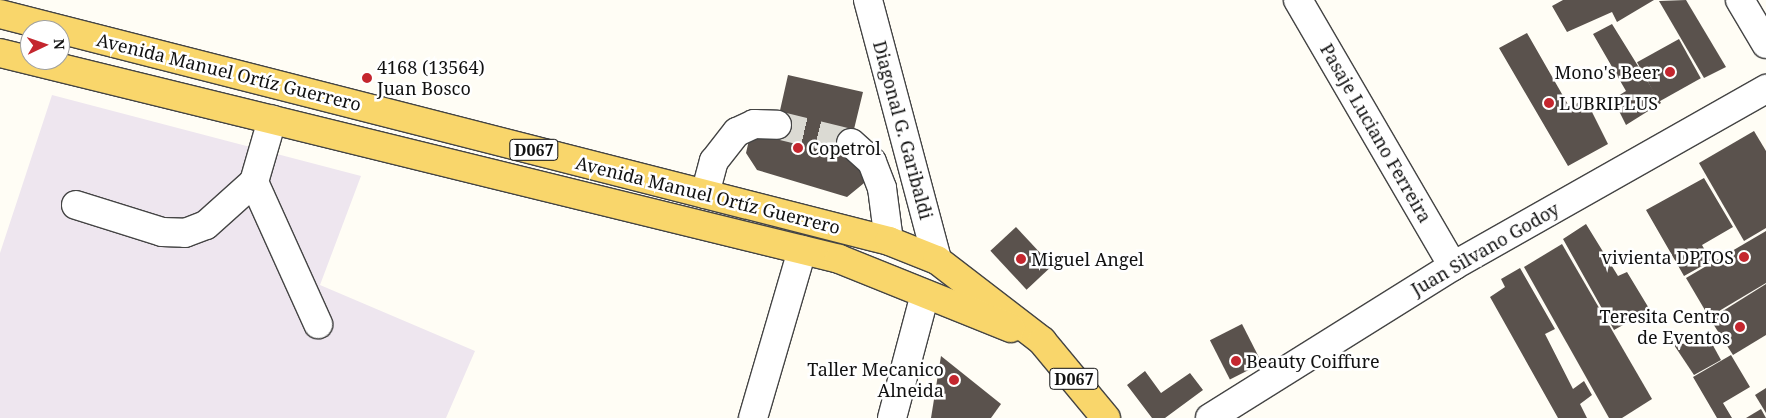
<!DOCTYPE html>
<meta charset="utf-8">
<style>
body{margin:0}
#map{position:relative;width:1766px;height:418px;overflow:hidden;background:#fffdf5;font-family:"Noto Serif",serif}
div>[style]{position:absolute}
.industrial>*{inset:0;background:#eee6ef}
.building>*{inset:0;background:#5a524d;transform-origin:0 0}
.minor-tunnel>*{height:28px;margin-top:-14px;transform-origin:0;background:repeating-linear-gradient(90deg,#dbdad3 0 28px,transparent 0 42px)}
.roads{filter:drop-shadow(1px 0 #444) drop-shadow(-1px 0 #444) drop-shadow(0 1px #444) drop-shadow(0 -1px #444)}
.minor>*{height:28px;margin:-14px;padding:0 14px;transform-origin:14px;border-radius:14px;background:#fff}
.major>*{height:28px;margin:-14px;padding:0 14px;transform-origin:14px;border-radius:14px;background:#f9d66b}
.dots>*{width:14px;height:14px;translate:-50% -50%;box-sizing:border-box;border:2px solid #fff;border-radius:50%}
span{translate:-50% -50%;white-space:nowrap;text-align:center;line-height:1.15;-webkit-text-stroke:5px #fff;paint-order:stroke}
.shield-label span{padding:1px 4px;background:#fff;border:1px solid;border-radius:4px;-webkit-text-stroke-width:0}
.shield-label{font-size:16px;color:#111;font-weight:700}
.poi-label{font-size:18px;color:#111}
.left{translate:0 -50%;text-align:left}
.right{translate:-100% -50%;text-align:right}
.street-label{font-size:18px;color:#111}
.north{position:absolute;left:20px;top:20px;width:50px;height:50px;box-sizing:border-box;background:#fff;border:1px solid #a0a0a0;border-radius:50%;rotate:87deg;font-size:14px;font-weight:700;line-height:20px;text-align:center;color:#111}
.north::after{content:'';display:block;margin:auto;width:18px;height:22px;background:#c4262e;clip-path:polygon(50% 0,100% 100%,50% 72%,0 100%)}
</style>
<div id="map">
<div class="industrial">
<i style="clip-path:polygon(52px 95px,361px 176px,320px 285px,475px 351px,446px 418px,0 418px,0 253px)"></i>
</div>
<div class="building">
<i style="clip-path:polygon(1563px 0,1654px 0,1617px 22px,1612px 12px,1567px 32px,1552px 6px)"></i>
<i style="clip-path:polygon(1686px 0,1726px 67px,1704px 78px,1659px 1px)"></i>
<i style="clip-path:polygon(1612px 24px,1661px 103px,1626px 125px,1613px 99px,1626px 91px,1593px 34px)"></i>
<i style="clip-path:polygon(1527px 33px,1570px 108px,1585px 98px,1608px 144px,1568px 166px,1499px 48px)"></i>
<i style="left:1679px;top:39px;width:45px;height:48px;rotate:61deg"></i>
<i style="clip-path:polygon(788px 75px,863px 92px,848px 154px,869px 179px,847px 197px,757px 170px,746px 153px,751px 131px,774px 137px)"></i>
<i style="clip-path:polygon(1754px 131px,1766px 151px,1766px 228px,1744px 241px,1699px 163px)"></i>
<i style="clip-path:polygon(1704px 178px,1733px 227px,1702px 245px,1711px 261px,1684px 276px,1646px 210px)"></i>
<i style="clip-path:polygon(1586px 224px,1618px 276px,1627px 272px,1650px 310px,1614px 330px,1563px 239px)"></i>
<i style="left:1016px;top:227px;width:53px;height:35px;rotate:47deg"></i>
<i style="clip-path:polygon(1766px 231px,1766px 283px,1709px 317px,1686px 278px)"></i>
<i style="clip-path:polygon(1562px 244px,1652px 399px,1622px 418px,1609px 418px,1524px 267px)"></i>
<i style="clip-path:polygon(1520px 268px,1555px 329px,1545px 334px,1573px 389px,1584px 381px,1592px 395px,1580px 404px,1587px 418px,1558px 418px,1490px 297px,1505px 287px,1501px 279px)"></i>
<i style="clip-path:polygon(1766px 284px,1766px 335px,1733px 355px,1710px 319px)"></i>
<i style="left:1242px;top:324px;width:44px;height:36px;rotate:63deg"></i>
<i style="clip-path:polygon(1710px 340px,1721px 360px,1694px 375px,1674px 345px)"></i>
<i style="clip-path:polygon(1731px 355px,1750px 387px,1723px 403px,1732px 418px,1717px 418px,1693px 377px)"></i>
<i style="clip-path:polygon(941px 356px,1001px 404px,991px 418px,931px 418px)"></i>
<i style="clip-path:polygon(1145px 371px,1161px 393px,1190px 373px,1203px 390px,1165px 418px,1152px 418px,1127px 385px)"></i>
<i style="clip-path:polygon(1766px 388px,1766px 413px,1755px 395px)"></i>
<i style="clip-path:polygon(1761px 409px,1766px 418px,1746px 418px)"></i>
</div>
<div class="minor-tunnel">
<i style="left:777px;top:125px;width:76px;rotate:13.7deg"></i>
</div>
<div class="roads">
<div class="minor">
<i style="left:868px;top:0;width:269px;rotate:75.1deg"></i>
<i style="left:1298px;top:0;width:308px;rotate:59.8deg"></i>
<i style="left:1740px;top:0;width:51px;rotate:59.4deg"></i>
<i style="left:851px;top:143px;width:28px;rotate:42deg"></i>
<i style="left:872px;top:162px;width:28px;rotate:69deg"></i>
<i style="left:882px;top:188px;width:53px;rotate:82.5deg"></i>
<i style="left:254px;top:182px;width:156px;rotate:65.7deg"></i>
<i style="left:705px;top:194px;width:34px;rotate:-75deg"></i>
<i style="left:714px;top:161px;width:37px;rotate:-52deg"></i>
<i style="left:737px;top:132px;width:19px;rotate:-25deg"></i>
<i style="left:754px;top:124px;width:23px;rotate:2deg"></i>
<i style="left:76px;top:205px;width:90px;rotate:17.4deg"></i>
<i style="left:162px;top:232px;width:23px;rotate:2deg"></i>
<i style="left:185px;top:233px;width:22px;rotate:-21deg"></i>
<i style="left:206px;top:225px;width:64px;rotate:-41.9deg"></i>
<i style="left:254px;top:182px;width:65px;rotate:-73.8deg"></i>
<i style="left:753px;top:418px;width:175px;rotate:-73.7deg"></i>
<i style="left:892px;top:418px;width:128px;rotate:-75.1deg"></i>
<i style="left:1210px;top:418px;width:287px;rotate:-32deg"></i>
<i style="left:1453px;top:266px;width:360px;rotate:-29.5deg"></i>
</div>
<div class="major">
<i style="left:0;top:14px;width:918px;rotate:14.32deg"></i>
<i style="left:889px;top:241px;width:52px;rotate:21.6deg"></i>
<i style="left:937px;top:260px;width:133px;rotate:37.6deg"></i>
<i style="left:1042px;top:341px;width:100px;rotate:50.3deg"></i>
<i style="left:0;top:53px;width:864px;rotate:13.79deg"></i>
<i style="left:839px;top:259px;width:185px;rotate:21.9deg"></i>
</div>
</div>
<div class="dots">
<i style="left:1670px;top:72px;background:#c4262e"></i>
<i style="left:367px;top:78px;background:#c4262e"></i>
<i style="left:1549px;top:103px;background:#c4262e"></i>
<i style="left:798px;top:148px;background:#c4262e"></i>
<i style="left:1744px;top:257px;background:#c4262e"></i>
<i style="left:1021px;top:259px;background:#c4262e"></i>
<i style="left:1740px;top:327px;background:#c4262e"></i>
<i style="left:1236px;top:361px;background:#c4262e"></i>
<i style="left:954px;top:380px;background:#c4262e"></i>
</div>
<div class="shield-label">
<span style="left:534px;top:150px">D067</span>
<span style="left:1074px;top:379px">D067</span>
</div>
<div class="poi-label">
<span class="left" style="left:377px;top:78px">4168 (13564)<br>Juan Bosco</span>
<span class="right" style="left:1660px;top:72px">Mono's Beer</span>
<span class="left" style="left:1559px;top:103px">LUBRIPLUS</span>
<span class="left" style="left:808px;top:148px">Copetrol</span>
<span class="right" style="left:1734px;top:257px">vivienta DPTOS</span>
<span class="left" style="left:1031px;top:259px">Miguel Angel</span>
<span class="right" style="left:1730px;top:327px">Teresita Centro<br>de Eventos</span>
<span class="left" style="left:1246px;top:361px">Beauty Coiffure</span>
<span class="right" style="left:944px;top:380px">Taller Mecanico<br>Alneida</span>
</div>
<div class="street-label">
<span style="left:229px;top:72px;rotate:14deg">Avenida Manuel Ortíz Guerrero</span>
<span style="left:903px;top:130px;rotate:75deg">Diagonal G. Garibaldi</span>
<span style="left:1376px;top:133px;rotate:60deg">Pasaje Luciano Ferreira</span>
<span style="left:708px;top:195px;rotate:14deg">Avenida Manuel Ortíz Guerrero</span>
<span style="left:1485px;top:249px;rotate:-30deg">Juan Silvano Godoy</span>
</div>
<div class="north">N</div>
</div>
